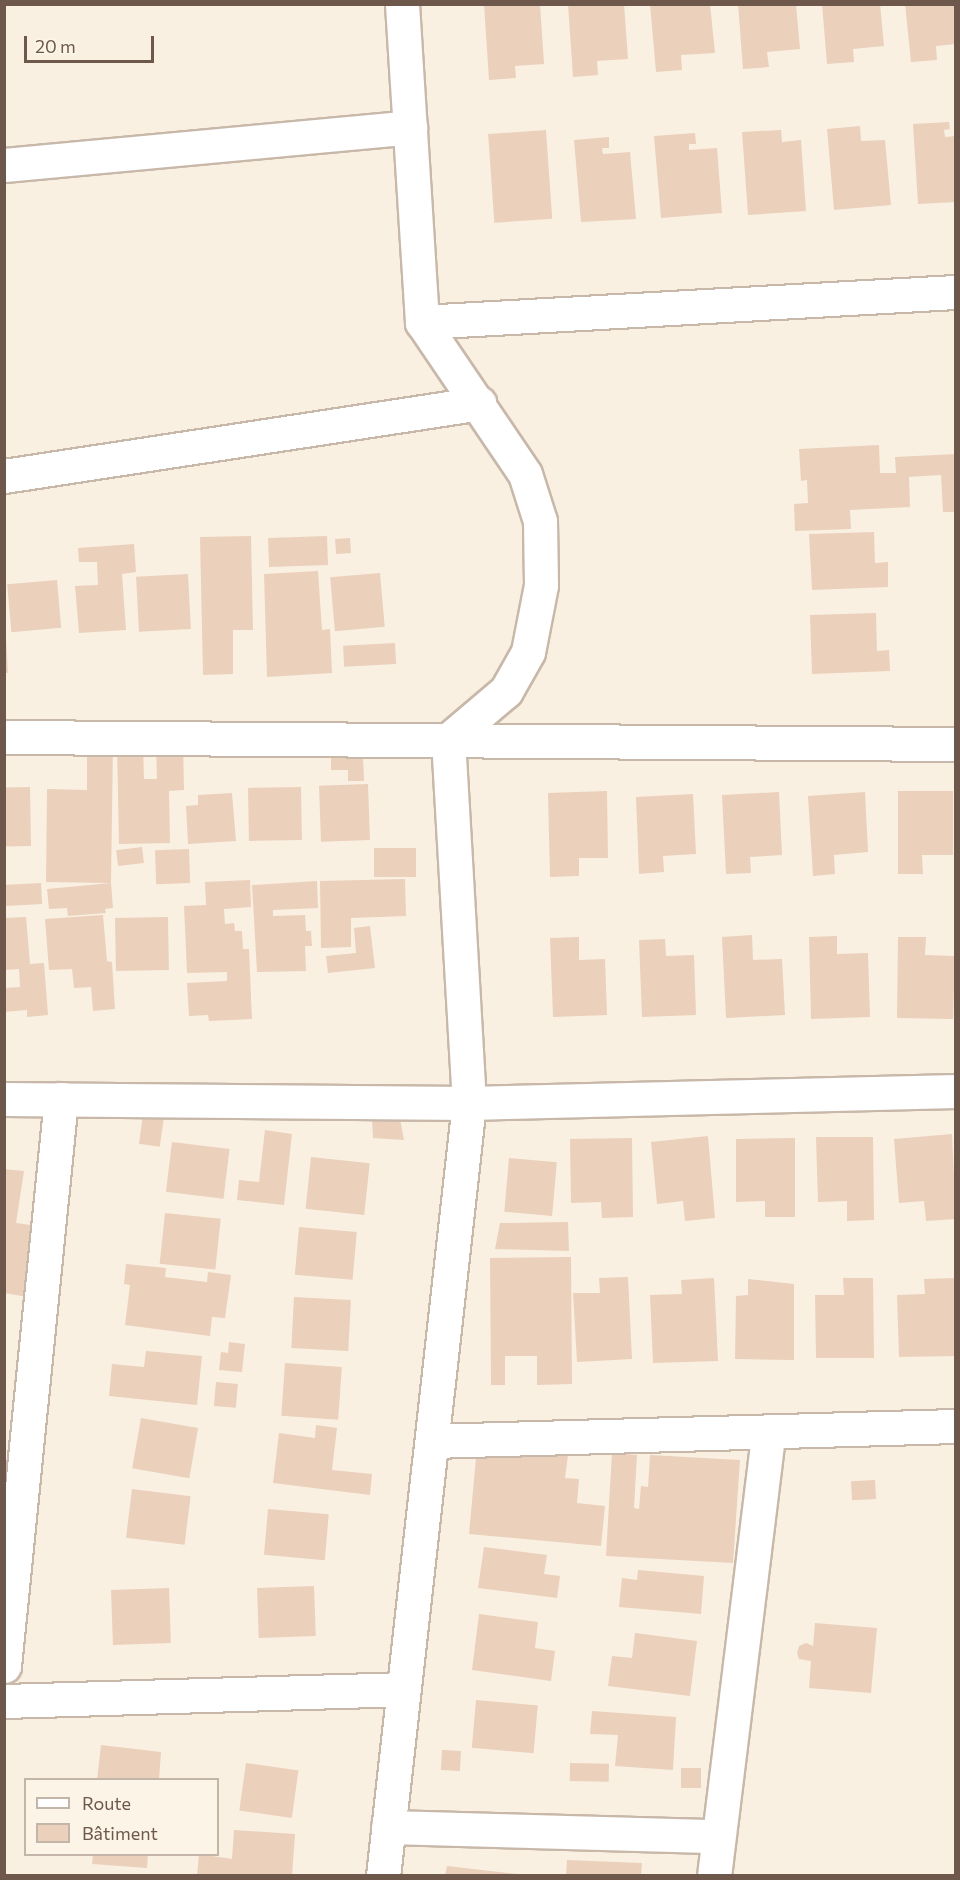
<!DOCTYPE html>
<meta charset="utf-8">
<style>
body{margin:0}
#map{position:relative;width:960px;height:1880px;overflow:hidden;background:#f9f0e1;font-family:Commissioner,sans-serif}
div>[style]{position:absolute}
.building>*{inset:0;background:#ebd0bc;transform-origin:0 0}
.roads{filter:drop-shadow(2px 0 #c8b8aa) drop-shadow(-2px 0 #c8b8aa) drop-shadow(0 2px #c8b8aa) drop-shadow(0 -2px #c8b8aa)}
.street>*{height:33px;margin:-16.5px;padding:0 16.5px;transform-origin:16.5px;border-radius:16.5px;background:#fff}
span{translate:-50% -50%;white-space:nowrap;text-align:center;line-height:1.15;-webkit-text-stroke:4.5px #fcf4e7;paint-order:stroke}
.frame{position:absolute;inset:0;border:6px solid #6d584b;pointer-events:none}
.legend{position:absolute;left:24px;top:1778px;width:195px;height:78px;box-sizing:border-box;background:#fcf4e7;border:2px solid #c3b6a9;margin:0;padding:8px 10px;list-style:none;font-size:18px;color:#6d584b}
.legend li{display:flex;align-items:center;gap:12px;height:30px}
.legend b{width:30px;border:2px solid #c3b6a9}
.scale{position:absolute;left:24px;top:36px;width:130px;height:27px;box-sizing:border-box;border:3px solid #6d584b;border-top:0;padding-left:8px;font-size:18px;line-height:21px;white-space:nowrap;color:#6d584b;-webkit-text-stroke:4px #fcf4e7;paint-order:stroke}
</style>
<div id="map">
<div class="building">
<i style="clip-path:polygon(484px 4px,540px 4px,544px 64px,515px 66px,516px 78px,489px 80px)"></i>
<i style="clip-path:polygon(568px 4px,624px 4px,628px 59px,597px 61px,598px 75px,573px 77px)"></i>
<i style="clip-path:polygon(650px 4px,710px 4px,715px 53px,681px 55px,682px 70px,656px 72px)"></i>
<i style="clip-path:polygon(738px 4px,796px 4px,800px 49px,767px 52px,769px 67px,743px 69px)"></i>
<i style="clip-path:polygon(822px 4px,880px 4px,884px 46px,853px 49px,854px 62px,827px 64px)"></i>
<i style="clip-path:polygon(905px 4px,956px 4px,956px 44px,936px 46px,937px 60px,911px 62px)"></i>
<i style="clip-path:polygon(949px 122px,950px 129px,944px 130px,945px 137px,956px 136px,956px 202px,918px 204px,913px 124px)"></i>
<i style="clip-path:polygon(860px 126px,861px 141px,885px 140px,891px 205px,834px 210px,827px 129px)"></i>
<i style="left:546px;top:130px;width:89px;height:58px;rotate:86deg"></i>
<i style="clip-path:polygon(781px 130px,782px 142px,801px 140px,806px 211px,748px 215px,742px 132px)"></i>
<i style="clip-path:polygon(695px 133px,696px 144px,689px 144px,689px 150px,717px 148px,722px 213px,661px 218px,654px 136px)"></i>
<i style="clip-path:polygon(609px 137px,609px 148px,602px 148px,603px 154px,630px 152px,636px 219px,581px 222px,574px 140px)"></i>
<i style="clip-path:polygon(879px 445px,880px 473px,896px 473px,895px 457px,956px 454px,956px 512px,943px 512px,941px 475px,909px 477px,910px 507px,850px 510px,851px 529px,795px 531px,794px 504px,808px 503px,807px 480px,801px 481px,799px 449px)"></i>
<i style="clip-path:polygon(874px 532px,875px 563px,888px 562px,888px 587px,812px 590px,809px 534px)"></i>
<i style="clip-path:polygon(251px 536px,253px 630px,233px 630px,233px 674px,203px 675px,200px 537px)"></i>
<i style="left:327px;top:536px;width:29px;height:59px;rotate:88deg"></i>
<i style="left:350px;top:538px;width:15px;height:15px;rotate:86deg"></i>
<i style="clip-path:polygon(134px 544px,136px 572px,122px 574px,126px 630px,79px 633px,75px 586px,98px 585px,97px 562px,79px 562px,78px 548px)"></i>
<i style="clip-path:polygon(318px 571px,322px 630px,330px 629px,332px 673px,267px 677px,264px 574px)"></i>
<i style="left:380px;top:573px;width:54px;height:50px;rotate:85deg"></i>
<i style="left:188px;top:574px;width:55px;height:52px;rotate:87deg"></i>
<i style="left:57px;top:580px;width:48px;height:50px;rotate:85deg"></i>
<i style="clip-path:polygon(876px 613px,877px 651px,889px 650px,890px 671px,812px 674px,810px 615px)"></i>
<i style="clip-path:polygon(4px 637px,6px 637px,8px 673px,4px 673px)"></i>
<i style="left:395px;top:643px;width:21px;height:52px;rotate:87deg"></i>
<i style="clip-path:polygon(87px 743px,113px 743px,111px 883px,46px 882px,47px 789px,87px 790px)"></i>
<i style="clip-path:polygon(183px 743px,184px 790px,169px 791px,170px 843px,119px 844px,117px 745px,143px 745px,144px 779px,157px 779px,156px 744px)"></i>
<i style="clip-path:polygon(363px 755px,364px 781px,348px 781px,348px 770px,331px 770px,331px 756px)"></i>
<i style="left:368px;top:784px;width:56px;height:49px;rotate:88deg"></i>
<i style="left:30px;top:787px;width:59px;height:26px;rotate:89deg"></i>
<i style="left:301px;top:787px;width:53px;height:53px;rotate:89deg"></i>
<i style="clip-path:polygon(607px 791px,608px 858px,579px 858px,579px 876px,550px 877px,548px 793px)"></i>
<i style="clip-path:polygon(898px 791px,953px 791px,953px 855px,922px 855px,923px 874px,898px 874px)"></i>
<i style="clip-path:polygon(779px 792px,782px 855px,750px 857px,751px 873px,726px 874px,722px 795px)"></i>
<i style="clip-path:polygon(865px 792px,868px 852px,834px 855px,835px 874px,813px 876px,808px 796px)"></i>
<i style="clip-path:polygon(232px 793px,236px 841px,188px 844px,186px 806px,198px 805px,198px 795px)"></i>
<i style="clip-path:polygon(693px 794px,696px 854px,663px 856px,664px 872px,639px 874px,636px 797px)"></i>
<i style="left:142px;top:847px;width:16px;height:26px;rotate:83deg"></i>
<i style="left:416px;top:848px;width:29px;height:42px;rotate:90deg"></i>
<i style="left:189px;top:849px;width:34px;height:34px;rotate:88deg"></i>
<i style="clip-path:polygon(405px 879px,406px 916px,351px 918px,351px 947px,321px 948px,320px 881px)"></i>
<i style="clip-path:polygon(250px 880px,251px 907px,224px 909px,225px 924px,234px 923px,235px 931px,242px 931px,243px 949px,249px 949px,252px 1019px,209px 1021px,208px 1015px,189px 1016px,187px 983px,227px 981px,227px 972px,187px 973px,184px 906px,206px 905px,205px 882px)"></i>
<i style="clip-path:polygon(317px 881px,318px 908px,273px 910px,273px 916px,305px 915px,306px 931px,311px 931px,312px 946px,305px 946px,306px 971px,257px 972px,252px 885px)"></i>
<i style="left:41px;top:883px;width:21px;height:37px;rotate:87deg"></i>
<i style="clip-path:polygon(111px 883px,113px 908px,105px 909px,106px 913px,68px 916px,67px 908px,49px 909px,47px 889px)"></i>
<i style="clip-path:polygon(103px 915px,107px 961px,112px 962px,115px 1009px,93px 1011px,91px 987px,74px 988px,72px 969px,49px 970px,45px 919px)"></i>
<i style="clip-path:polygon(26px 917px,30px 964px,44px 963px,48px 1015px,27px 1017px,27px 1010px,4px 1012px,4px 988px,20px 987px,19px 969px,4px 970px,4px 918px)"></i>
<i style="left:168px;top:917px;width:53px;height:53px;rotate:89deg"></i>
<i style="clip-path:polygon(370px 926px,375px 968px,328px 973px,326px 956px,356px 953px,354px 928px)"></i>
<i style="clip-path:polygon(752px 935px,753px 960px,782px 959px,785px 1015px,726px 1018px,722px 937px)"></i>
<i style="clip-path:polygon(837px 936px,837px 954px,868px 953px,870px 1017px,811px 1019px,809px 937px)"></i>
<i style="clip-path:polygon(579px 937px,579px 960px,605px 959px,607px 1015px,553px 1017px,550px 938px)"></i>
<i style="clip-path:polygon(898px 937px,926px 937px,925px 955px,955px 956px,953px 1019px,897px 1018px)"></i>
<i style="clip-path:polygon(665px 939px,666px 956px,694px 955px,696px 1015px,642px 1017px,639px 940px)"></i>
<i style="left:143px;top:1115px;width:21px;height:29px;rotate:8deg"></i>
<i style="clip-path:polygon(372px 1118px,400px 1119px,404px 1140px,373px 1138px)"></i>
<i style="clip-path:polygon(265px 1130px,292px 1134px,284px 1205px,237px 1200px,239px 1180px,259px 1182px)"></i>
<i style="clip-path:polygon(952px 1134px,956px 1219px,926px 1221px,924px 1201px,899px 1203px,894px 1139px)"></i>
<i style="clip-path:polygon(708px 1136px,715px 1218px,685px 1221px,683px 1201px,657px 1204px,651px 1142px)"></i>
<i style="clip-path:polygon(816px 1137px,873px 1137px,874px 1220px,847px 1221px,847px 1201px,818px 1202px)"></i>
<i style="clip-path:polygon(632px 1138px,633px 1217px,602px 1218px,601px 1202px,571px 1203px,570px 1139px)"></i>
<i style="clip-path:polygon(795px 1138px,795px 1217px,765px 1217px,765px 1201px,736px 1202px,736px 1139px)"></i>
<i style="left:172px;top:1142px;width:58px;height:50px;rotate:7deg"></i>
<i style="left:311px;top:1157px;width:59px;height:52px;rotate:6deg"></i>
<i style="left:509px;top:1158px;width:48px;height:54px;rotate:5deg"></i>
<i style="clip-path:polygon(4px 1169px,24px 1171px,16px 1223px,45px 1227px,28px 1297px,4px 1293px)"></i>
<i style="left:165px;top:1213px;width:56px;height:51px;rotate:6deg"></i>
<i style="clip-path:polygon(568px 1222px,569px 1251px,495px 1249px,500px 1223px)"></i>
<i style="left:299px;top:1227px;width:58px;height:48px;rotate:5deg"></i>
<i style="clip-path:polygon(571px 1257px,572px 1384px,537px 1385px,537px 1356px,505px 1356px,505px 1385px,491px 1385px,490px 1258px)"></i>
<i style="clip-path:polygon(126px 1264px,166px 1268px,165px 1277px,207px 1282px,208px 1272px,231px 1275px,225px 1318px,212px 1317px,210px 1336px,125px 1325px,130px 1285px,124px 1284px)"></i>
<i style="clip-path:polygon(628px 1277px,632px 1359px,577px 1362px,573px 1293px,600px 1293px,599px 1278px)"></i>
<i style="clip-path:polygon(714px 1278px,718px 1361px,653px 1363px,650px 1295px,682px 1294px,681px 1280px)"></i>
<i style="clip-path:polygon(843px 1278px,873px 1278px,874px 1358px,816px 1358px,815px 1295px,844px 1295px)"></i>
<i style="clip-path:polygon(956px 1278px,956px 1356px,899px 1357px,897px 1295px,925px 1294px,924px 1279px)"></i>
<i style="clip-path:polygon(748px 1279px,794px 1284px,794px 1360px,735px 1359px,736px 1296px,748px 1295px)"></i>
<i style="left:294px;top:1297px;width:57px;height:51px;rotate:3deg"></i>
<i style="clip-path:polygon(229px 1342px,245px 1344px,242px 1372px,219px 1370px,221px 1352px,228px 1353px)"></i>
<i style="clip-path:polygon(146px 1351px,202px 1356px,197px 1405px,109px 1396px,112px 1364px,144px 1367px)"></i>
<i style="left:285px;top:1363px;width:57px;height:53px;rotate:4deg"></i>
<i style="left:216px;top:1382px;width:22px;height:24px;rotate:5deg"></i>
<i style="left:141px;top:1418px;width:58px;height:51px;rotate:10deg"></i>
<i style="clip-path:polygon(316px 1425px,337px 1428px,332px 1470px,372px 1474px,370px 1495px,273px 1483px,279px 1433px,315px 1438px)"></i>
<i style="clip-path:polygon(477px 1447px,568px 1455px,565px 1478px,579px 1479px,577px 1503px,605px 1506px,601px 1546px,469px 1534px)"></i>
<i style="clip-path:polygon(612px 1453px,637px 1455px,634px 1508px,639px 1509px,641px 1486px,648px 1487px,650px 1455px,740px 1460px,733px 1563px,606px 1556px)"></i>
<i style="left:875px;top:1480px;width:19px;height:24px;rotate:87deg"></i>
<i style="left:132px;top:1489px;width:59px;height:49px;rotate:7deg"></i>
<i style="left:268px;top:1509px;width:61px;height:46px;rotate:5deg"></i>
<i style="clip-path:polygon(484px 1547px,547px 1555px,544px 1574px,560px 1576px,557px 1598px,478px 1588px)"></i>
<i style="clip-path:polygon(638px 1570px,704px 1576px,701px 1614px,619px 1607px,622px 1578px,637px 1580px)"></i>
<i style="left:314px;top:1586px;width:50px;height:57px;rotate:88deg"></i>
<i style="left:169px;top:1588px;width:55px;height:58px;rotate:88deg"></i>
<i style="clip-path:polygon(479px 1614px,538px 1622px,535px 1648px,555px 1651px,551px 1681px,472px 1670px)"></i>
<i style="clip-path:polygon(815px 1623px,877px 1628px,871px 1693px,809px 1688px,811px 1661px,799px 1659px,797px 1653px,799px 1646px,806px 1643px,813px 1646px)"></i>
<i style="clip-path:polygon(635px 1633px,697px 1641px,690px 1696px,608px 1686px,612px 1656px,632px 1658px)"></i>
<i style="left:476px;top:1700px;width:62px;height:48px;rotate:5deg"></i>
<i style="clip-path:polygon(592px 1711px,676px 1717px,673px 1770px,615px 1766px,618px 1735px,590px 1734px)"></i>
<i style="clip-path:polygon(101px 1745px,161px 1752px,159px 1780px,97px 1780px)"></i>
<i style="left:442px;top:1750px;width:19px;height:20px;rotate:3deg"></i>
<i style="left:246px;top:1763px;width:53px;height:48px;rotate:8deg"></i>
<i style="left:570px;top:1763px;width:39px;height:18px;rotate:1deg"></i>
<i style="left:681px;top:1768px;width:20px;height:20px"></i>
<i style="clip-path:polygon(234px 1830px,295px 1834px,292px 1876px,197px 1876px,199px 1854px,232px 1859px)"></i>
<i style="clip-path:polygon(93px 1854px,148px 1854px,147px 1868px,92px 1864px)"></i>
<i style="clip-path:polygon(567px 1860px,642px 1863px,641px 1876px,566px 1876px)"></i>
<i style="clip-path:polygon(447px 1866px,517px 1874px,517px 1876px,445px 1876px)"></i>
</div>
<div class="roads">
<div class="street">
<i style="left:4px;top:165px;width:408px;rotate:-5.3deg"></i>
<i style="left:422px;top:322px;width:535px;rotate:-3.22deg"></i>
<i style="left:4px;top:476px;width:481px;rotate:-8.7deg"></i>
<i style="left:4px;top:737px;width:952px;rotate:0.42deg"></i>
<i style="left:4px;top:1099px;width:465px;rotate:0.5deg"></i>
<i style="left:469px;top:1103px;width:487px;rotate:-1.4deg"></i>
<i style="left:432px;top:1441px;width:524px;rotate:-1.64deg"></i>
<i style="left:4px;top:1666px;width:570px;rotate:-84.26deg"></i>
<i style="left:4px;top:1701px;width:398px;rotate:-1.7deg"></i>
<i style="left:388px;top:1827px;width:330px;rotate:1.6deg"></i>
<i style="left:383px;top:1876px;width:778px;rotate:-83.65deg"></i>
<i style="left:469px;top:1103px;width:364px;rotate:-93.3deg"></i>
<i style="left:448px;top:740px;width:76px;rotate:-40.2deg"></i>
<i style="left:506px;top:691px;width:45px;rotate:-60.6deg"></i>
<i style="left:528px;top:652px;width:68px;rotate:-79deg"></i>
<i style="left:541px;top:585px;width:64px;rotate:-90.9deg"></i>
<i style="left:540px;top:521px;width:49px;rotate:-107.7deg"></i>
<i style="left:525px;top:474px;width:184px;rotate:-124.1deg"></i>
<i style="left:422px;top:322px;width:319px;rotate:-93.6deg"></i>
<i style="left:714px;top:1876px;width:448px;rotate:-83deg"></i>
</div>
</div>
<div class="frame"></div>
<ul class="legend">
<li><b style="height:8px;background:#fff"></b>Route</li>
<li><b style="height:16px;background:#ebd0bc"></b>Bâtiment</li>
</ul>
<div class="scale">20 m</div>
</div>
